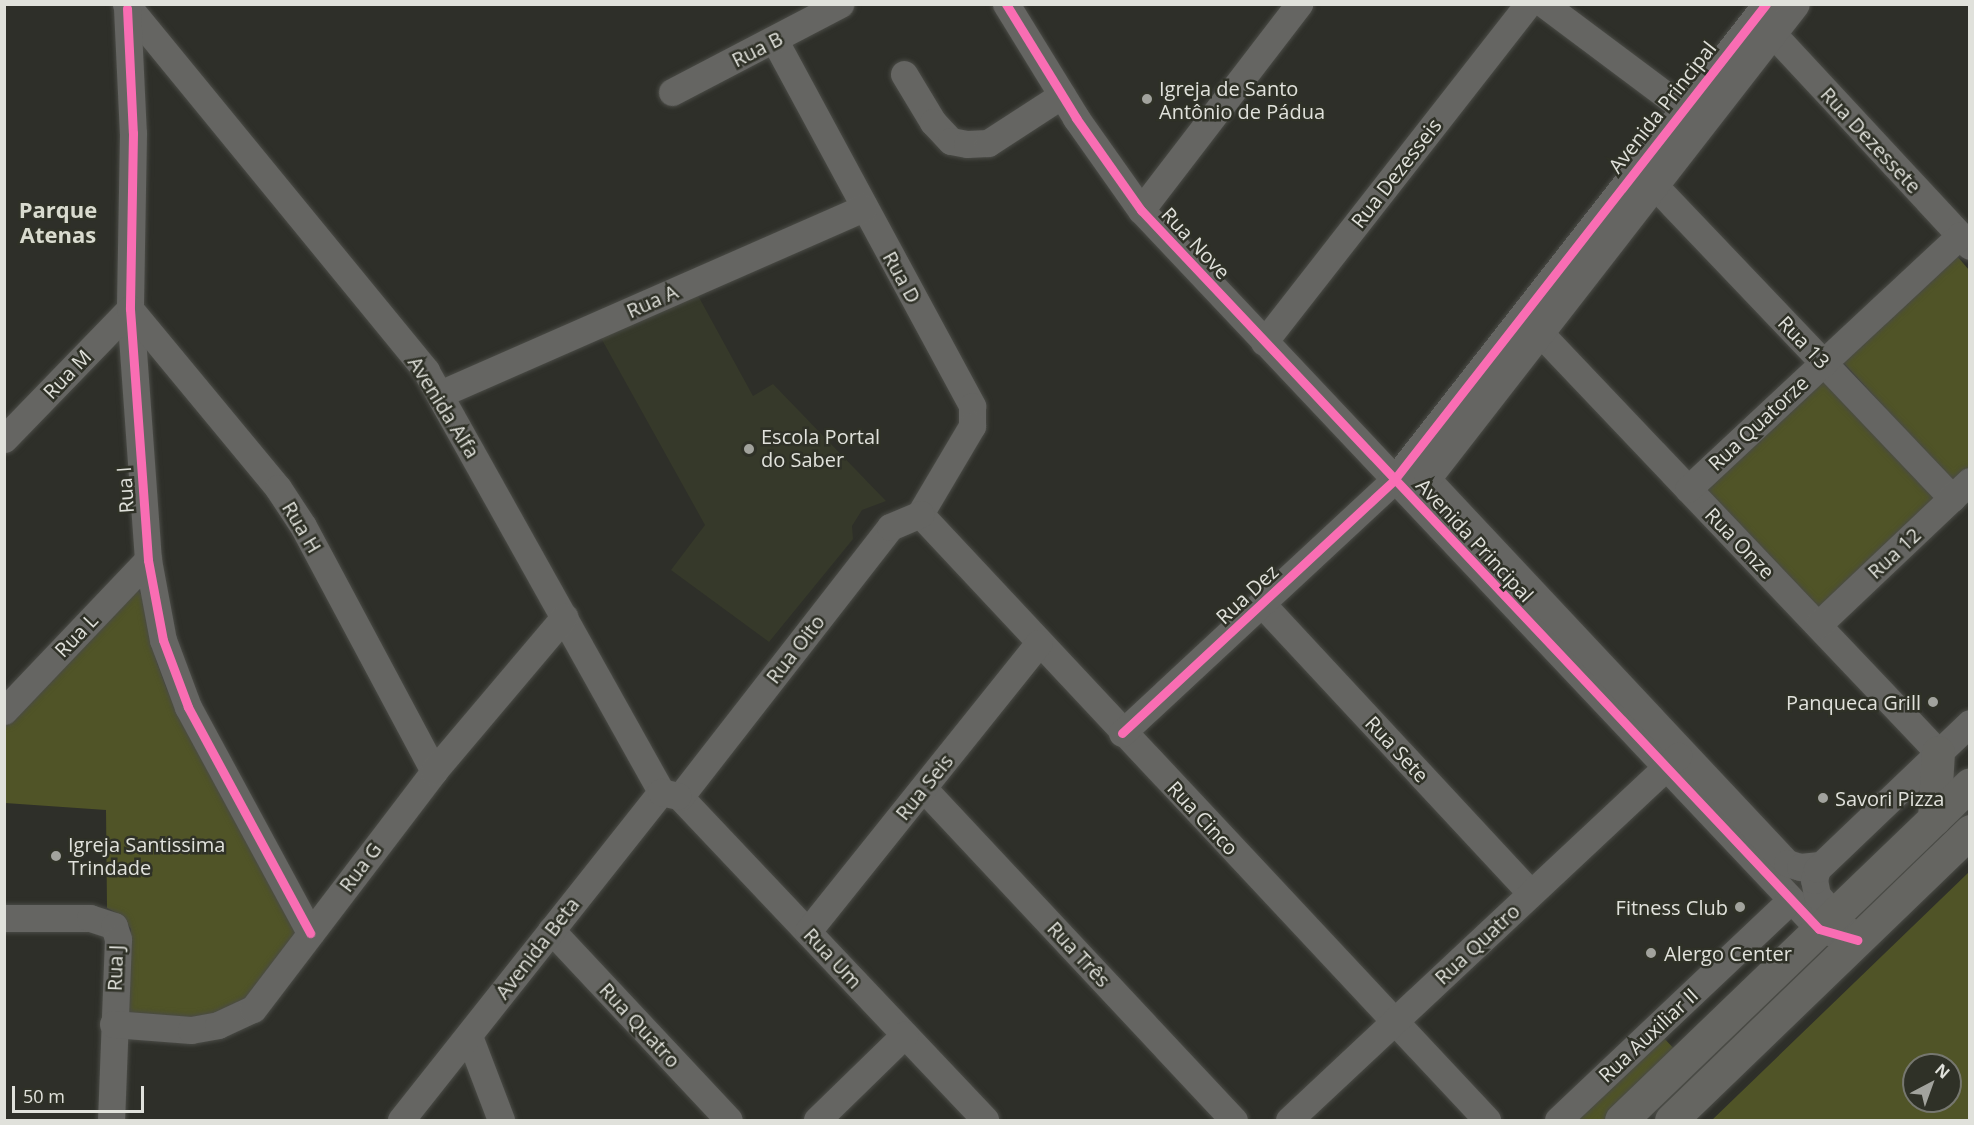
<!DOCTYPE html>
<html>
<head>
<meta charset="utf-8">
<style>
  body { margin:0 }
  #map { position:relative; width:1974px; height:1125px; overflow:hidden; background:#2e2f29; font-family:"Open Sans",sans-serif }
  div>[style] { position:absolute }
  .built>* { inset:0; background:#36392a }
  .green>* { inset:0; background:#505427 }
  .roads { filter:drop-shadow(0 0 2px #4a4b46) drop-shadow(0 0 2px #4a4b46) }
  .minor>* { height:27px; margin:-13.5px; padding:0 13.5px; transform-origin:13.5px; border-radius:13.5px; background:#656562 }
  .major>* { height:33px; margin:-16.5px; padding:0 16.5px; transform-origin:16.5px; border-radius:16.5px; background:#656561 }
  .cycleway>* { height:9px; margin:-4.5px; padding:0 4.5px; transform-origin:4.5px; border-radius:4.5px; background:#f96db3 }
  .dots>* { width:16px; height:16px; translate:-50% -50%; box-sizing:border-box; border:3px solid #2f3127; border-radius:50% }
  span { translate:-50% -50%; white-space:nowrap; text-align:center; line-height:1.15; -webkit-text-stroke:5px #2f3127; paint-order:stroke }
  .street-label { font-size:20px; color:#e0e1db }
  .poi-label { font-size:20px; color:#e0e1db }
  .left { translate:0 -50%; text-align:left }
  .right { translate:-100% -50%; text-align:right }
  .quarter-label { font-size:22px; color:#d9dbcf; font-weight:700 }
  .frame { position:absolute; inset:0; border:6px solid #e0e1db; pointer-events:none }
  .north { position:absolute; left:1902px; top:1053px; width:60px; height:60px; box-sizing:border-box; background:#2f3127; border:2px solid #76776f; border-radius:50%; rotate:41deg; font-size:16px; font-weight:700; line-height:24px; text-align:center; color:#e0e1db }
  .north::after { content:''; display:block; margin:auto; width:21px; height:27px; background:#a2a39d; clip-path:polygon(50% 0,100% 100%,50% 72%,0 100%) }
  .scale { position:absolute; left:12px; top:1086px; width:132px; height:27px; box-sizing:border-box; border:3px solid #e0e1db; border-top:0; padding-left:8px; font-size:18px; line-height:21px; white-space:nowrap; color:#e0e1db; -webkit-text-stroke:4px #2f3127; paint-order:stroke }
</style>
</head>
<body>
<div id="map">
  <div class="built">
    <div style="clip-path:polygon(696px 292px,753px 396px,773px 384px,886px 501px,862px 510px,852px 526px,853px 539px,769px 642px,671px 570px,705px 525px,601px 338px)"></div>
  </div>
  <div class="green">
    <div style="clip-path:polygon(1957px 256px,1969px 270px,1969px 467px,1953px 482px,1842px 361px)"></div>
    <div style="clip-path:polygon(1823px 376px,1938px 497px,1815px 611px,1701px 491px)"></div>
    <div style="clip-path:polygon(136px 589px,143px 596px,156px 660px,167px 690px,296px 934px,245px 999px,222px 1012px,194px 1019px,124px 1015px,131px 929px,121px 915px,107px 908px,106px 810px,5px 803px,4px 720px)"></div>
    <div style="clip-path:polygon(evenodd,1969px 872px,1969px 1120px,1712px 1120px,1969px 872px,1914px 1065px,1950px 1065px,1950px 1101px,1914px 1101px,1914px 1065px)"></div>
    <div style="clip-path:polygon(1661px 1035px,1678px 1053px,1608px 1120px,1570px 1120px)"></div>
  </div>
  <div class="roads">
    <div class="minor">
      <div style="left:126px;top:4px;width:474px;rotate:50.7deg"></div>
      <div style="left:426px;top:371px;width:482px;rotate:60.8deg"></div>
      <div style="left:1006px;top:4px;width:134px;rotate:58.4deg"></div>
      <div style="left:1076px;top:118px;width:113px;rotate:54.8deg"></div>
      <div style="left:1141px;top:210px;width:988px;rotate:46.68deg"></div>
      <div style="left:1819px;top:929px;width:40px;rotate:16deg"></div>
      <div style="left:1544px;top:4px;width:174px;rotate:36.8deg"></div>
      <div style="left:127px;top:8px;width:125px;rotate:87.3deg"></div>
      <div style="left:133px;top:133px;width:176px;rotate:91deg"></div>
      <div style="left:130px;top:309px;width:252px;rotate:85.9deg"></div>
      <div style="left:148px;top:560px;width:81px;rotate:79.4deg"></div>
      <div style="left:163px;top:640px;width:72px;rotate:69.5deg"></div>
      <div style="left:188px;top:707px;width:257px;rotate:61.6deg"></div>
      <div style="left:1773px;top:34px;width:289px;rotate:47.1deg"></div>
      <div style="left:775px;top:41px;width:415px;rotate:61.6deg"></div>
      <div style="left:972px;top:406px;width:20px;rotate:90deg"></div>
      <div style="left:972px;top:426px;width:102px;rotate:120.6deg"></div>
      <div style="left:904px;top:74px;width:56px;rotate:58.9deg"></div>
      <div style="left:933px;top:122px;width:26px;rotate:47deg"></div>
      <div style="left:951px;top:141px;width:16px;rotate:11deg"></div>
      <div style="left:967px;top:144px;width:21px;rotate:-3deg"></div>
      <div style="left:988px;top:143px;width:88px;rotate:-33deg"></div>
      <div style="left:672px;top:92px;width:190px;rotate:-27.6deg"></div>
      <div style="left:1655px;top:186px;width:431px;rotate:46.4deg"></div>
      <div style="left:1141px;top:210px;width:260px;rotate:-52.5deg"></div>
      <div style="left:1541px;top:334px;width:576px;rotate:46.48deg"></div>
      <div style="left:1264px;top:342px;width:429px;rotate:-52deg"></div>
      <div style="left:440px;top:394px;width:463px;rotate:-23.7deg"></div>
      <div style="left:4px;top:439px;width:181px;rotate:-45.9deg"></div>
      <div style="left:130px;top:309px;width:232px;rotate:50.4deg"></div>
      <div style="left:278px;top:488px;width:45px;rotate:56.7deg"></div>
      <div style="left:303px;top:526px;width:278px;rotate:61.9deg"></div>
      <div style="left:1410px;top:479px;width:17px"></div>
      <div style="left:1427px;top:479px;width:526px;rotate:46.85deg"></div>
      <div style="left:1787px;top:863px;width:14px;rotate:17deg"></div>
      <div style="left:1800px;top:867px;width:20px;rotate:-6deg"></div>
      <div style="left:1427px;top:479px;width:601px;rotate:-52.16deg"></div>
      <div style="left:1688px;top:489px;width:372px;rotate:-43deg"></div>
      <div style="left:920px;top:514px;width:830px;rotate:46.9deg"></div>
      <div style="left:1263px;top:605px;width:393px;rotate:47.1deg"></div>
      <div style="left:1818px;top:625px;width:209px;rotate:-43.5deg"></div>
      <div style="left:4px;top:711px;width:209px;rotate:-46.4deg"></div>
      <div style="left:1122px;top:733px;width:371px;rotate:-42.9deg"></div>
      <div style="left:1394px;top:480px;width:604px;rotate:-51.99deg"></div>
      <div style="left:923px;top:788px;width:455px;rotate:46.9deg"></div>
      <div style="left:680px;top:797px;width:444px;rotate:46.6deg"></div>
      <div style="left:680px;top:797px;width:342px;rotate:-52.1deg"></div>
      <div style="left:890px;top:527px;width:33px;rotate:-23deg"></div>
      <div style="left:4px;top:918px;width:86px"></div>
      <div style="left:90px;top:918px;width:25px;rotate:18deg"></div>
      <div style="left:114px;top:926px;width:14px;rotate:73deg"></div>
      <div style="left:118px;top:939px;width:181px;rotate:92.2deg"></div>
      <div style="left:551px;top:930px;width:260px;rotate:46.9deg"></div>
      <div style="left:808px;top:931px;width:369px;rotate:-51.3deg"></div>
      <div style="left:1848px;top:931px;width:48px;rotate:-130.7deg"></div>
      <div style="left:1817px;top:895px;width:15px;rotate:-101deg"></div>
      <div style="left:1814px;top:880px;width:11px;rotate:-75deg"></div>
      <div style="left:1817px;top:869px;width:211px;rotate:-43.7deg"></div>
      <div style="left:113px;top:1024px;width:78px;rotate:4.4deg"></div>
      <div style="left:191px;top:1030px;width:27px;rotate:-10deg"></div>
      <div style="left:218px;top:1025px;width:38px;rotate:-25deg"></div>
      <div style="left:253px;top:1009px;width:299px;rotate:-52.7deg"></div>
      <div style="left:434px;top:771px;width:202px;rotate:-49.8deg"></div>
      <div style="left:469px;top:1036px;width:90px;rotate:69.1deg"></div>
      <div style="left:401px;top:1120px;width:419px;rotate:-51.6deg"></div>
      <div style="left:661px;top:792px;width:17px;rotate:13deg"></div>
      <div style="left:817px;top:1120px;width:122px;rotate:-44.3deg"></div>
      <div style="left:1289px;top:1120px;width:533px;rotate:-43.1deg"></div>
      <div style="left:1558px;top:1120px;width:320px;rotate:-43.4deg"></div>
    </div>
    <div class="major">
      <div style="left:1934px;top:819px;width:67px;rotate:-86.6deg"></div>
      <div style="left:1621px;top:1120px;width:484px;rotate:-43.9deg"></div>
      <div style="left:1671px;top:1120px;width:416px;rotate:-44deg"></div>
    </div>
  </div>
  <div class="cycleway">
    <div style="left:1006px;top:4px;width:134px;rotate:58.4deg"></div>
    <div style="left:1076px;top:118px;width:113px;rotate:54.8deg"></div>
    <div style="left:1141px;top:210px;width:988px;rotate:46.68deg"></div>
    <div style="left:1819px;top:929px;width:40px;rotate:16deg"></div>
    <div style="left:127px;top:8px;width:125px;rotate:87.3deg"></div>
    <div style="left:133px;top:133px;width:176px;rotate:91deg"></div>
    <div style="left:130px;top:309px;width:252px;rotate:85.9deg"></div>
    <div style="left:148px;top:560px;width:81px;rotate:79.4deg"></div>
    <div style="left:163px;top:640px;width:72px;rotate:69.5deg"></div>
    <div style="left:188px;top:707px;width:257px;rotate:61.6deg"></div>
    <div style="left:1122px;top:733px;width:371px;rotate:-42.9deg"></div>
    <div style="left:1394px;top:480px;width:604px;rotate:-51.99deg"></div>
  </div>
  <div class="dots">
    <div style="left:1147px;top:99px;background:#a2a39d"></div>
    <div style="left:749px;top:449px;background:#a2a39d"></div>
    <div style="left:1933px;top:702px;background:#a2a39d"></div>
    <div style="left:1823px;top:798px;background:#a2a39d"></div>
    <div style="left:56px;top:856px;background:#a2a39d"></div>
    <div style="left:1740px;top:907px;background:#a2a39d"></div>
    <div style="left:1651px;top:953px;background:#a2a39d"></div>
  </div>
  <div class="street-label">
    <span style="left:757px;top:49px;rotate:-27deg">Rua B</span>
    <span style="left:1662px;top:107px;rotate:-52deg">Avenida Principal</span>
    <span style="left:1871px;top:140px;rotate:47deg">Rua Dezessete</span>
    <span style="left:1396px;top:173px;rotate:-52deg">Rua Dezesseis</span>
    <span style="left:1196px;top:243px;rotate:47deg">Rua Nove</span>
    <span style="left:902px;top:277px;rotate:61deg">Rua D</span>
    <span style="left:652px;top:301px;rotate:-24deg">Rua A</span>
    <span style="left:1804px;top:342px;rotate:46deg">Rua 13</span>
    <span style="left:67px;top:374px;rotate:-46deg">Rua M</span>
    <span style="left:444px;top:407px;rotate:58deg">Avenida Alfa</span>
    <span style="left:1758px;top:423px;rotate:-43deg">Rua Quatorze</span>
    <span style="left:125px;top:490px;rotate:-94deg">Rua I</span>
    <span style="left:302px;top:527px;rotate:59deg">Rua H</span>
    <span style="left:1475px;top:540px;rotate:47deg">Avenida Principal</span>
    <span style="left:1740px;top:543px;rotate:46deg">Rua Onze</span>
    <span style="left:1894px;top:553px;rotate:-43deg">Rua 12</span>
    <span style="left:1247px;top:594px;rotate:-43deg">Rua Dez</span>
    <span style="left:76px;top:635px;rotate:-46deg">Rua L</span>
    <span style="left:795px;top:649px;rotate:-52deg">Rua Oito</span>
    <span style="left:1397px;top:749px;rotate:47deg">Rua Sete</span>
    <span style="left:924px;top:787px;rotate:-51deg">Rua Seis</span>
    <span style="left:1203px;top:818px;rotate:47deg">Rua Cinco</span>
    <span style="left:360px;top:867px;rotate:-53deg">Rua G</span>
    <span style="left:1477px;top:944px;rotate:-43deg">Rua Quatro</span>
    <span style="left:537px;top:948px;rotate:-52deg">Avenida Beta</span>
    <span style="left:1079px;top:954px;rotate:47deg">Rua Três</span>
    <span style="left:833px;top:958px;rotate:47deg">Rua Um</span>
    <span style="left:115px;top:968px;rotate:-88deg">Rua J</span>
    <span style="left:640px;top:1025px;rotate:47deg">Rua Quatro</span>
    <span style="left:1648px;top:1035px;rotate:-43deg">Rua Auxiliar II</span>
  </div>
  <div class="poi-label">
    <span class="left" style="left:1159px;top:100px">Igreja de Santo<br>Antônio de Pádua</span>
    <span class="left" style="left:761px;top:448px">Escola Portal<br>do Saber</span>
    <span class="right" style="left:1921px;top:702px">Panqueca Grill</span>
    <span class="left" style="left:1835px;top:798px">Savori Pizza</span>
    <span class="left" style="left:68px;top:856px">Igreja Santissima<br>Trindade</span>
    <span class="right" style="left:1728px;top:907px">Fitness Club</span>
    <span class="left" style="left:1664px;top:953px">Alergo Center</span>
  </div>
  <div class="quarter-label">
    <span style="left:58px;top:222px">Parque<br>Atenas</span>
  </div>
  <div class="frame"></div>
  <div class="north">N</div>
  <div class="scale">50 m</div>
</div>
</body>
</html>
